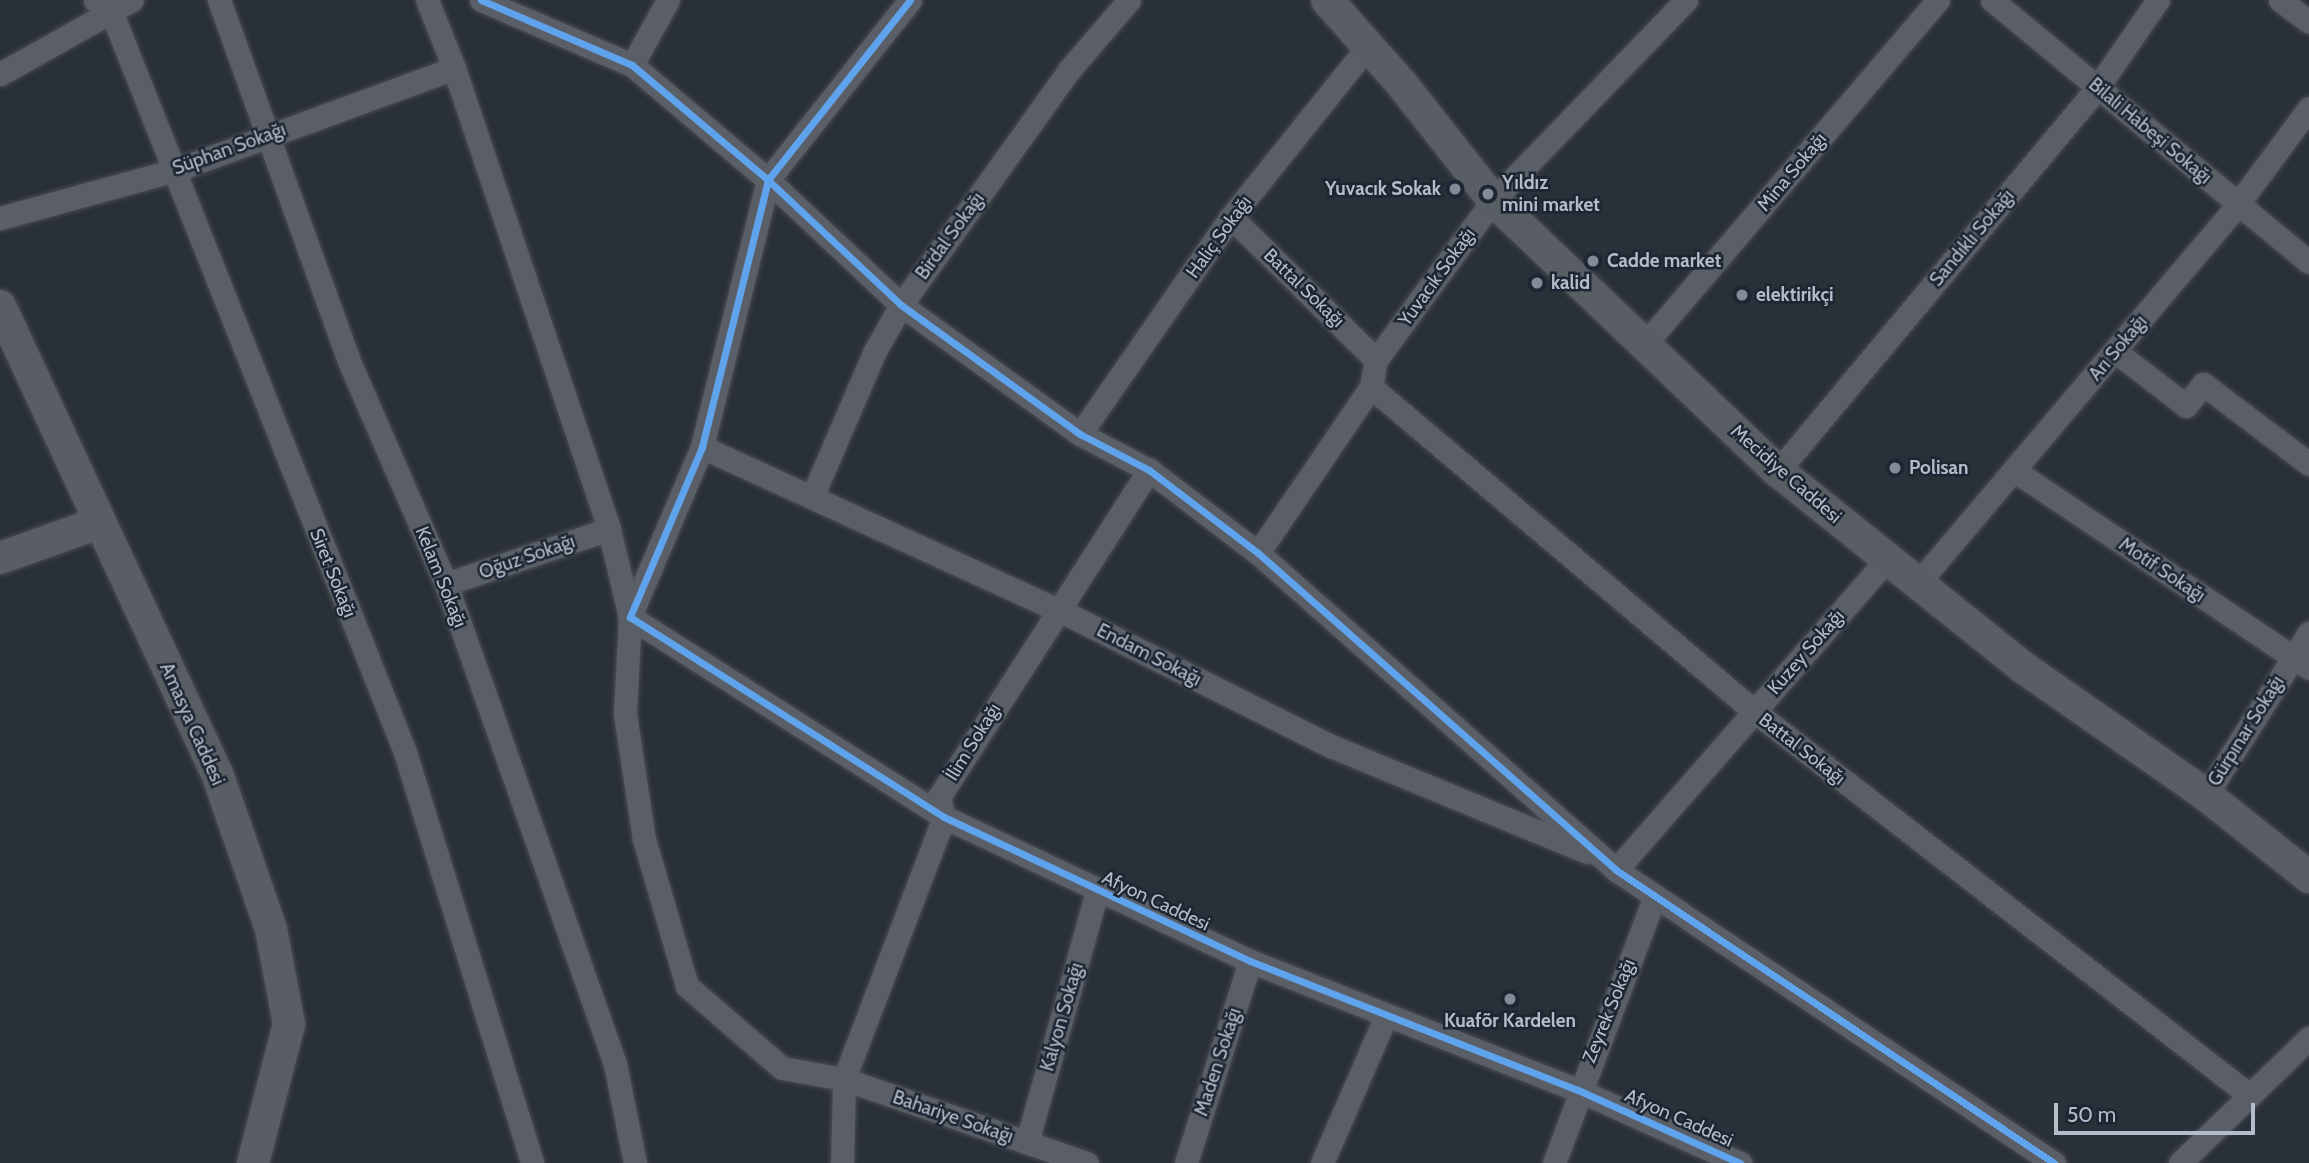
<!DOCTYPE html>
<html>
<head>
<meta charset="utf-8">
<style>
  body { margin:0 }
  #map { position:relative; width:2309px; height:1163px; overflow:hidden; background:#2a3038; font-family:Cabin,sans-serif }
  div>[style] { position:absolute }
  .roads { filter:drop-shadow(0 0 2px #484c53) drop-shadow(0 0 2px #484c53) }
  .street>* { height:23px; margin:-11.5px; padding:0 11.5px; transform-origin:11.5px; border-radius:11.5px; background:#5a5e66 }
  .secondary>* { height:32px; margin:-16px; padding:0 16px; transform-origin:16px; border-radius:16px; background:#595d64 }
  .cycleway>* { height:7px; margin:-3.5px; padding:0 3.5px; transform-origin:3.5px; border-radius:3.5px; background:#60a3ed }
  .dots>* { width:19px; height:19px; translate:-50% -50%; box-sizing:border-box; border:4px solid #1d2633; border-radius:50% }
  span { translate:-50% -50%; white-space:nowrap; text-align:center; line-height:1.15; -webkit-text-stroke:5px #1d2633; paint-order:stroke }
  .street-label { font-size:19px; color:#b4bcc9 }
  .poi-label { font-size:19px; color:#b4bcc9; font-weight:700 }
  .left { translate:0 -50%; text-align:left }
  .right { translate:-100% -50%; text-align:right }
  .scale { position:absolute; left:2054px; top:1103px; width:201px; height:32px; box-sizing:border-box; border:4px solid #b4bcc9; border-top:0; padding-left:9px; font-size:21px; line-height:24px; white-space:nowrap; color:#b4bcc9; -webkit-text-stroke:5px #1d2633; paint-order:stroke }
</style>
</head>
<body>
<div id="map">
  <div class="roads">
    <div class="street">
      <div style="left:95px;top:0;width:19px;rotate:35deg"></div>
      <div style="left:111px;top:11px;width:797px;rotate:68.36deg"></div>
      <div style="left:405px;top:752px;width:430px;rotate:72.8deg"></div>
      <div style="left:219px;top:0;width:381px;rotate:70.2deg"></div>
      <div style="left:348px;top:359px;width:245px;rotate:66.5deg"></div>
      <div style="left:446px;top:584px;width:509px;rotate:70.6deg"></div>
      <div style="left:615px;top:1064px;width:101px;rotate:78.6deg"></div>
      <div style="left:427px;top:0;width:73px;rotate:68.3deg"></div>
      <div style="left:454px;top:68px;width:486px;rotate:71.4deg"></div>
      <div style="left:609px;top:529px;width:90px;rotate:76.6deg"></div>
      <div style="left:630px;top:617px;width:97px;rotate:93deg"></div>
      <div style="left:625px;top:714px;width:126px;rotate:81.4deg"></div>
      <div style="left:644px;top:839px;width:153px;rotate:73.7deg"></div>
      <div style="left:687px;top:986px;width:125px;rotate:40.8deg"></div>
      <div style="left:782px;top:1068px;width:63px;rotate:10.1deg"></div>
      <div style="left:844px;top:1079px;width:257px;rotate:19.1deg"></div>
      <div style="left:481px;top:0;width:164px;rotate:23.3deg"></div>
      <div style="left:632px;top:65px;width:178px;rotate:40.2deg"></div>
      <div style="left:768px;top:180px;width:183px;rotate:43.2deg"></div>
      <div style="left:901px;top:305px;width:221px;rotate:35.8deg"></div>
      <div style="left:1080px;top:434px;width:78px;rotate:27.6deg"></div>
      <div style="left:1149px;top:470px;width:137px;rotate:37.3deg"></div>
      <div style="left:1258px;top:553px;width:478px;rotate:41.5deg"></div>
      <div style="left:1616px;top:870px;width:527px;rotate:33.78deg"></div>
      <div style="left:910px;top:0;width:229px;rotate:128.3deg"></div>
      <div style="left:768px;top:180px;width:275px;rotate:103.9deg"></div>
      <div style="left:702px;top:447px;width:185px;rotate:113deg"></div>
      <div style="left:630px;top:617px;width:372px;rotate:32.5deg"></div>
      <div style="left:944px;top:817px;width:338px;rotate:25.2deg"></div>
      <div style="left:1250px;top:961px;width:352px;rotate:21.5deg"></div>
      <div style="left:1578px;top:1090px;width:178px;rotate:24.3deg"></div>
      <div style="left:1992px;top:0;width:411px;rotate:39.6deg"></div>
      <div style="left:2280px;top:0;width:36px;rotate:37deg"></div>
      <div style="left:632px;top:65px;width:74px;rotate:-61deg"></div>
      <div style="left:0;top:74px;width:151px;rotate:-29.3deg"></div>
      <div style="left:1231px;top:217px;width:204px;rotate:44.6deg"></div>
      <div style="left:0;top:218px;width:182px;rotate:-15.3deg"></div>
      <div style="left:176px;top:170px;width:296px;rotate:-20.1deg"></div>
      <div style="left:1645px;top:344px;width:452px;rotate:-49.6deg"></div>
      <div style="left:2116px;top:352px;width:88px;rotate:37.6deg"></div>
      <div style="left:2186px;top:406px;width:28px;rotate:-52deg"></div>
      <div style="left:2203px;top:384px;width:133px;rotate:37deg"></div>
      <div style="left:1371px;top:387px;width:502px;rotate:40.23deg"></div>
      <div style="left:1754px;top:711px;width:625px;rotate:37.79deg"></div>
      <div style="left:1080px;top:434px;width:264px;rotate:-55.2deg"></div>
      <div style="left:1231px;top:217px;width:219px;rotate:-51.3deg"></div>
      <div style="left:702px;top:447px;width:395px;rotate:24.6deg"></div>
      <div style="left:1061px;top:611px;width:302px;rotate:26.6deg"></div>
      <div style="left:1331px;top:746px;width:277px;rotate:22.5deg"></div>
      <div style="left:1778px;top:471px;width:498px;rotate:-50.2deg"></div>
      <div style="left:2097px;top:88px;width:107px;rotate:-55.3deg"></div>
      <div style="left:2015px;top:471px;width:354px;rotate:33.8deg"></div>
      <div style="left:812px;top:497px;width:159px;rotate:-66.7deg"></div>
      <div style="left:875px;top:351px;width:53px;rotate:-60.5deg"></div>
      <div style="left:901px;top:305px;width:289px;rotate:-54.4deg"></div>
      <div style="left:1069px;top:70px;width:92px;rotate:-49.4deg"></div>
      <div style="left:1258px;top:553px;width:201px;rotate:-55.8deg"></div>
      <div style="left:1371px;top:387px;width:27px;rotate:-80deg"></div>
      <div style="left:1376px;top:360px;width:198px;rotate:-53.8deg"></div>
      <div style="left:1493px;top:200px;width:278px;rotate:-46deg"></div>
      <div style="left:1919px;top:582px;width:495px;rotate:-49.8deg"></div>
      <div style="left:2238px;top:204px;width:119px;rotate:-53.5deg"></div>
      <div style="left:446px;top:584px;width:172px;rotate:-18.6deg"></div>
      <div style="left:2206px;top:795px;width:192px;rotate:-57.6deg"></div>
      <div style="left:1616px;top:870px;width:411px;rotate:-48.9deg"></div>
      <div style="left:1027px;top:1142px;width:260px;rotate:-74.4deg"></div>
      <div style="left:842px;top:1163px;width:84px;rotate:-88.6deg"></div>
      <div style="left:844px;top:1079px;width:280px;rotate:-69.1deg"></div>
      <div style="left:944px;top:817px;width:21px;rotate:-104deg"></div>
      <div style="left:939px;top:797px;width:389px;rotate:-57.3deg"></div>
      <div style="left:1186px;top:1163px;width:212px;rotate:-72.4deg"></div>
      <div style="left:1322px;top:1163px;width:158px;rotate:-66.5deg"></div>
      <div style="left:1554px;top:1163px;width:282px;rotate:-69.3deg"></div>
      <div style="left:2180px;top:1163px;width:180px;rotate:-44.1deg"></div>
    </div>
    <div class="secondary">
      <div style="left:1327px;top:0;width:111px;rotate:48.3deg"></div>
      <div style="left:1401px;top:83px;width:149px;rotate:51.8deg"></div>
      <div style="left:1493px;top:200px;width:393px;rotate:43.6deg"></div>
      <div style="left:1778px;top:471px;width:315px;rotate:38.7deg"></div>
      <div style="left:2024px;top:668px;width:222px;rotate:34.9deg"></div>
      <div style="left:2206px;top:795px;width:132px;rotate:38.5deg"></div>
      <div style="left:0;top:306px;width:518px;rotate:65.12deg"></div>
      <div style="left:218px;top:776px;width:162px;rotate:70.9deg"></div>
      <div style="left:271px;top:929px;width:97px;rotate:79.3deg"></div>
      <div style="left:289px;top:1024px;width:144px;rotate:104.5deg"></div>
      <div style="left:0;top:558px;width:105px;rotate:-19.5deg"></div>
    </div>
  </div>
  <div class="cycleway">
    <div style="left:481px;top:0;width:164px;rotate:23.3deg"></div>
    <div style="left:632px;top:65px;width:178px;rotate:40.2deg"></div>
    <div style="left:768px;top:180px;width:183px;rotate:43.2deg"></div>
    <div style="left:901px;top:305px;width:221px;rotate:35.8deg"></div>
    <div style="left:1080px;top:434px;width:78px;rotate:27.6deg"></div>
    <div style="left:1149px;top:470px;width:137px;rotate:37.3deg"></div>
    <div style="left:1258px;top:553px;width:478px;rotate:41.5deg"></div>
    <div style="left:1616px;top:870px;width:527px;rotate:33.78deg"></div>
    <div style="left:910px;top:0;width:229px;rotate:128.3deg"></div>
    <div style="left:768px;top:180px;width:275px;rotate:103.9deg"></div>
    <div style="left:702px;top:447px;width:185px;rotate:113deg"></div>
    <div style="left:630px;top:617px;width:372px;rotate:32.5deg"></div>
    <div style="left:944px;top:817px;width:338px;rotate:25.2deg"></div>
    <div style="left:1250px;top:961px;width:352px;rotate:21.5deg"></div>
    <div style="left:1578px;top:1090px;width:178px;rotate:24.3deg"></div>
  </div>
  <div class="dots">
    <div style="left:1455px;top:189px;background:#848b96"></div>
    <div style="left:1488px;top:194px;background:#848b96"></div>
    <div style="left:1593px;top:261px;background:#848b96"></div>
    <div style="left:1537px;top:283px;background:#848b96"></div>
    <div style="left:1742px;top:295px;background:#848b96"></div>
    <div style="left:1895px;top:468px;background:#848b96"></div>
    <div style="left:1510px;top:999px;background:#848b96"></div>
  </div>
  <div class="street-label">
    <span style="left:2150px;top:131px;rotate:40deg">Bilali Habeşi Sokağı</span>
    <span style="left:229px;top:149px;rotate:-20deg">Süphan Sokağı</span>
    <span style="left:1792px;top:172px;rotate:-50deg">Mina Sokağı</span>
    <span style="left:950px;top:236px;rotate:-54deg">Birdal Sokağı</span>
    <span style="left:1219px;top:237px;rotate:-54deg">Haliç Sokağı</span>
    <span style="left:1972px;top:238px;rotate:-50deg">Sandıklı Sokağı</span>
    <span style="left:1437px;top:277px;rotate:-54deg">Yuvacık Sokağı</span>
    <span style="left:1304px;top:288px;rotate:44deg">Battal Sokağı</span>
    <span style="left:2118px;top:348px;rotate:-50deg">Arı Sokağı</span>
    <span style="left:1786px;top:474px;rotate:41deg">Mecidiye Caddesi</span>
    <span style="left:527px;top:557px;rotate:-19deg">Oğuz Sokağı</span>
    <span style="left:2162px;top:570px;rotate:34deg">Motif Sokağı</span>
    <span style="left:333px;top:573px;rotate:68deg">Siret Sokağı</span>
    <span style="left:441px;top:577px;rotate:68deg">Kelam Sokağı</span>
    <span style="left:1806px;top:652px;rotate:-49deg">Kuzey Sokağı</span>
    <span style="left:1149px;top:655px;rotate:27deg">Endam Sokağı</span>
    <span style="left:192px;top:724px;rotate:66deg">Amasya Caddesi</span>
    <span style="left:2246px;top:731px;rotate:-58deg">Gürpınar Sokağı</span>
    <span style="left:973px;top:742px;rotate:-58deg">İlim Sokağı</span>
    <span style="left:1802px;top:749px;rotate:38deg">Battal Sokağı</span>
    <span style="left:1156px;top:901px;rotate:25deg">Afyon Caddesi</span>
    <span style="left:1609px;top:1011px;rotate:-68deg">Zeyrek Sokağı</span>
    <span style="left:1062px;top:1017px;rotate:-74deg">Kalyon Sokağı</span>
    <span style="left:1218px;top:1062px;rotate:-72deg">Maden Sokağı</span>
    <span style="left:953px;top:1117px;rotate:19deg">Bahariye Sokağı</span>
    <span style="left:1679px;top:1118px;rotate:24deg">Afyon Caddesi</span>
  </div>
  <div class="poi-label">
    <span class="left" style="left:1502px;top:194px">Yıldız<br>mini market</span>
    <span class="right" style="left:1441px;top:189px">Yuvacık Sokak</span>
    <span class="left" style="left:1607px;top:261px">Cadde market</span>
    <span class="left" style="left:1551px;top:283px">kalid</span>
    <span class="left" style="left:1756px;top:295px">elektirikçi</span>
    <span class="left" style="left:1909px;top:468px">Polisan</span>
    <span style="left:1510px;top:1021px">Kuafõr Kardelen</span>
  </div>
  <div class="scale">50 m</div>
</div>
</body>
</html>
